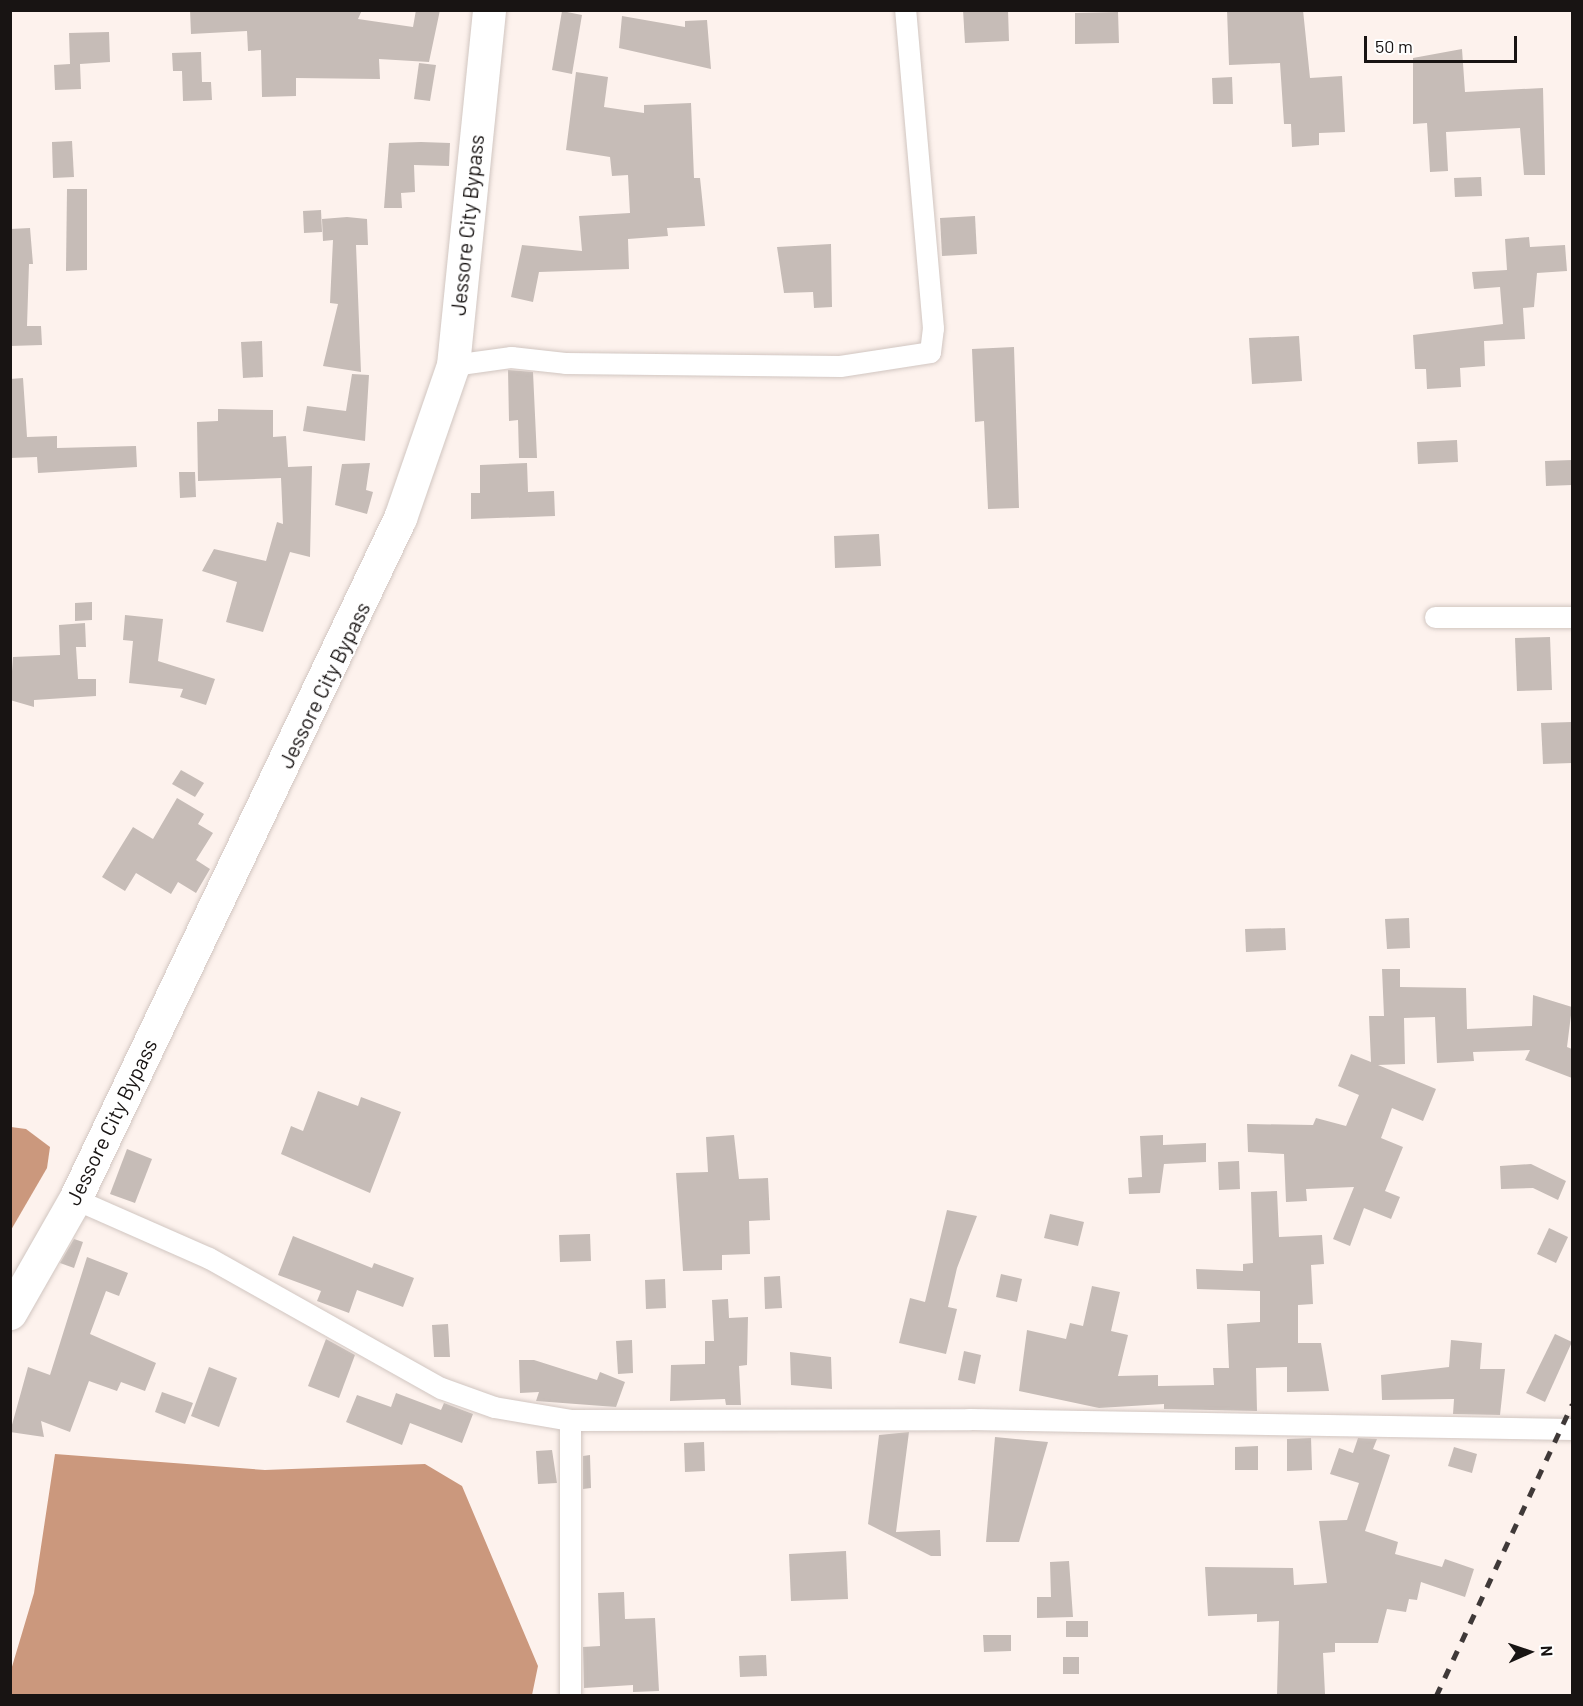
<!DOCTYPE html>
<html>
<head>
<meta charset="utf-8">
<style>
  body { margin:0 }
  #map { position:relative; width:1583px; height:1706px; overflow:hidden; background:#fdf2ed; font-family:Barlow,sans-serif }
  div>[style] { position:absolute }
  .water>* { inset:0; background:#cb987d }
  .building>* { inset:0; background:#c6bcb7 }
  .roads { filter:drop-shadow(0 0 2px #d1c6c1) drop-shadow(0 0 2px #d1c6c1) }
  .minor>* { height:21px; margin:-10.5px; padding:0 10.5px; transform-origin:10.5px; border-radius:10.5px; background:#fff }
  .trunk>* { height:33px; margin:-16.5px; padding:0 16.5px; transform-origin:16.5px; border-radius:16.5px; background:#fff }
  .rail>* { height:4.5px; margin-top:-2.25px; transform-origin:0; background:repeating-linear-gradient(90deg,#3f3938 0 10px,transparent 0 20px) }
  span { translate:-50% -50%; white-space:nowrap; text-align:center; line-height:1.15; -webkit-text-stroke:4.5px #fff; paint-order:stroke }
  .street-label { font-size:21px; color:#181413 }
  .frame { position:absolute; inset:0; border:12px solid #181413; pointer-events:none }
  .north { position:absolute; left:1499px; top:1622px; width:60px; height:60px; -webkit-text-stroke:4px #fff; paint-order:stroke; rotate:87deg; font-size:16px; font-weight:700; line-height:24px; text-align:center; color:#181413 }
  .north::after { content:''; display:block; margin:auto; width:21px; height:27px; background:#181413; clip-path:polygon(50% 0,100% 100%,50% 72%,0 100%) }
  .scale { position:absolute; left:1364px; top:36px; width:153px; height:27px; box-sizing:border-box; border:3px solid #181413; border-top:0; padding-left:8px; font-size:18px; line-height:21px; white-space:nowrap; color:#181413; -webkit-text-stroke:4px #fff; paint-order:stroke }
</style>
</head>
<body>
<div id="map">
  <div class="water">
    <div style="clip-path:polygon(11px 1127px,26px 1129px,50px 1147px,47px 1168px,11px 1230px)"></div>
    <div style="clip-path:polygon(55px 1454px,265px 1470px,425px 1464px,462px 1486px,538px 1666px,532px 1695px,11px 1695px,11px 1670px,34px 1593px)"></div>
  </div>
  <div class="building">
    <div style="clip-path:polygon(190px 10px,362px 10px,358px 19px,413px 27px,416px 10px,440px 10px,429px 62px,379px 59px,380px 79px,296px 78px,296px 96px,262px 97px,261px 50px,248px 51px,247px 31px,191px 34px)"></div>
    <div style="clip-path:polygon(963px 10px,1008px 10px,1009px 41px,965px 43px)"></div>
    <div style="clip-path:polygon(1227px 10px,1303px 10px,1310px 78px,1342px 76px,1345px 132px,1319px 133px,1319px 145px,1292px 147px,1291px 124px,1284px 124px,1280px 63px,1229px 65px)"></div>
    <div style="clip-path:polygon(562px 11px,582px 15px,572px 74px,552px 70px)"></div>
    <div style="clip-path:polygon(1118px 12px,1119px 43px,1075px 44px,1075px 13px)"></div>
    <div style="clip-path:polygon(622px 16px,685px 27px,685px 21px,707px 20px,711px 69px,619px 48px)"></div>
    <div style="clip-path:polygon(109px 32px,110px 62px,80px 64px,81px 89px,55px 90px,54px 65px,70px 64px,69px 33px)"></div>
    <div style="clip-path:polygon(1462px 49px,1465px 92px,1543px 88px,1545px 175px,1524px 175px,1520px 128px,1446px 132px,1448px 171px,1430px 172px,1427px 123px,1413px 124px,1413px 58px)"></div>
    <div style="clip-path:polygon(201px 52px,202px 82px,211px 82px,212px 100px,183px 101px,182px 71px,173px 71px,172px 53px)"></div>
    <div style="clip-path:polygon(419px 63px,436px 65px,430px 101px,414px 99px)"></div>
    <div style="clip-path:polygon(576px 72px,608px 77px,604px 107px,644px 113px,644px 105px,691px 103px,694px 178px,700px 178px,705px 226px,667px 228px,668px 236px,628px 239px,629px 269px,539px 272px,533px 302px,511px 297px,522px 245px,582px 251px,579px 216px,630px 213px,628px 175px,612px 176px,610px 157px,566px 150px)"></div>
    <div style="clip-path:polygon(1232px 77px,1233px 104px,1213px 104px,1212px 78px)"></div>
    <div style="clip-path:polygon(72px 141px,74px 177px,53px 178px,52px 142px)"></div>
    <div style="clip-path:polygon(421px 142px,450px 143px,449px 166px,414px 165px,415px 192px,401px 193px,402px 208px,384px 208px,389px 143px)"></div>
    <div style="clip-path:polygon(1481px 177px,1482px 196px,1455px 197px,1454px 178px)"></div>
    <div style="clip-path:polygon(67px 189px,87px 189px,87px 270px,66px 271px)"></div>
    <div style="clip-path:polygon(321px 210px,322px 232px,304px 233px,303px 211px)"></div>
    <div style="clip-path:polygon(975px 216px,977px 254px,942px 256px,940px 218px)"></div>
    <div style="clip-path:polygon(347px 217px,367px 219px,368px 245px,356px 245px,361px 372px,323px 366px,338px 304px,330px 303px,333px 240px,323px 241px,322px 219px)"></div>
    <div style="clip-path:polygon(30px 228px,33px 264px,29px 264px,27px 326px,41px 326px,42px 345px,10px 346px,10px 229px)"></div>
    <div style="clip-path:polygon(1529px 237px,1530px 247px,1565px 245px,1567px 271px,1537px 273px,1534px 307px,1523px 308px,1525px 339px,1484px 341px,1485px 366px,1460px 368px,1461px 387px,1427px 389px,1426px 369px,1415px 369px,1413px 335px,1503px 324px,1500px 287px,1474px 289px,1472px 272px,1507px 270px,1505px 239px)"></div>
    <div style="clip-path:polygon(831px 244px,832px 307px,814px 308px,813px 292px,784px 293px,777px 247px)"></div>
    <div style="clip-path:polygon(1299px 336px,1302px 381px,1252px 384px,1249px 338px)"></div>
    <div style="clip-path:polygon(262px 341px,263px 377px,243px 378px,241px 342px)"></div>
    <div style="clip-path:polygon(1014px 347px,1019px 508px,988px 509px,984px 421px,975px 422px,972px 349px)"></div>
    <div style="clip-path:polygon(508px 370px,533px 372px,537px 458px,519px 458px,518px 420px,509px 421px)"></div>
    <div style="clip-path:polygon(352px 374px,369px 375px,365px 441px,303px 431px,307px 406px,346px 411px)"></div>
    <div style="clip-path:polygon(23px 378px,27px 437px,57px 436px,57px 448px,136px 446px,137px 467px,38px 473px,37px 457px,10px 458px,10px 379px)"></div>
    <div style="clip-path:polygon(218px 409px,273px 410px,273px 437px,286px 436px,288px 467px,312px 466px,310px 557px,290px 552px,263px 632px,226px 622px,237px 582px,202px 571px,214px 549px,266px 561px,277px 522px,283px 524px,281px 478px,198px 481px,197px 422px,218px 421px)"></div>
    <div style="clip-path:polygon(1457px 440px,1458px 462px,1418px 464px,1417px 442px)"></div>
    <div style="clip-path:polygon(1572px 460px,1572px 485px,1546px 486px,1545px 461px)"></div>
    <div style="clip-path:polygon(370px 463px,366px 490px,373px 492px,367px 514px,335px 505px,342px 464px)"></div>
    <div style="clip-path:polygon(527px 463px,528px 492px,554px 491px,555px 516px,471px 519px,471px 493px,480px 493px,480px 465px)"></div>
    <div style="clip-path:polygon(179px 472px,195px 472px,196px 497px,180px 498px)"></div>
    <div style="clip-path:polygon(879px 534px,881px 566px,835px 568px,834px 536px)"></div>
    <div style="clip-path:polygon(92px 602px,92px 620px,75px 621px,75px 603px)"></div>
    <div style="clip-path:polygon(125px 615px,163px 619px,158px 661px,215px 679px,206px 705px,180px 697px,183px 689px,129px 683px,133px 641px,123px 640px)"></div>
    <div style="clip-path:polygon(85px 623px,86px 647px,76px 647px,78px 679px,96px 679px,96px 696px,34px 700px,34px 707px,10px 700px,13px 657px,60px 655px,59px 625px)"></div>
    <div style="clip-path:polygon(1550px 637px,1552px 690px,1517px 691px,1515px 638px)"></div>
    <div style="clip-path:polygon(1572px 722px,1572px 763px,1543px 764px,1541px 723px)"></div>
    <div style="clip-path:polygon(181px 770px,204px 783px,195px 797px,172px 784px)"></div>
    <div style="clip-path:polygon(177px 798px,204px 814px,198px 824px,213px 833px,196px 860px,210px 869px,196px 893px,178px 882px,171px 894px,136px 873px,125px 891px,102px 877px,133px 827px,153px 839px)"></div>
    <div style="clip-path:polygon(1409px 918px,1410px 948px,1387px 949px,1385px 919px)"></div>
    <div style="clip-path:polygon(1285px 928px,1286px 950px,1246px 952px,1245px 929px)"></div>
    <div style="clip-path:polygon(1382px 969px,1400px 969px,1400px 987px,1466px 988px,1467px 1029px,1532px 1026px,1533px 995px,1572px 1007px,1567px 1047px,1572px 1049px,1572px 1078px,1525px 1060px,1530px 1050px,1473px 1052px,1474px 1061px,1437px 1063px,1435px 1017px,1404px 1018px,1405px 1064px,1378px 1065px,1436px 1089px,1423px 1121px,1392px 1108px,1381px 1138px,1403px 1147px,1385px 1191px,1400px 1197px,1391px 1219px,1364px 1208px,1350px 1246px,1333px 1239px,1354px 1187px,1306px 1189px,1307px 1201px,1286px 1202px,1284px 1154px,1248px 1152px,1247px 1124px,1313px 1125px,1316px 1118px,1346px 1126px,1359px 1095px,1338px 1086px,1351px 1054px,1371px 1062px,1369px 1016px,1384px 1016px)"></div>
    <div style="clip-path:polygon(318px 1091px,358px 1106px,361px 1097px,401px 1112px,370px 1193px,281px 1154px,291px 1126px,303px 1131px)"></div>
    <div style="clip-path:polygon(734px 1135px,739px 1179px,768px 1178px,770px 1220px,749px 1221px,750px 1254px,722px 1255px,722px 1270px,683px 1271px,676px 1173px,708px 1172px,706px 1137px)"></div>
    <div style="clip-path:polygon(1163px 1135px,1163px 1145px,1206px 1143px,1206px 1162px,1164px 1164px,1160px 1193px,1129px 1194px,1128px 1178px,1142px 1177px,1140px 1136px)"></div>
    <div style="clip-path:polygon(127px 1149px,152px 1159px,135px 1203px,110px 1194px)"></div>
    <div style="clip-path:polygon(1239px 1161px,1240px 1189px,1219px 1190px,1218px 1162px)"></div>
    <div style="clip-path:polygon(1531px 1164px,1566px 1181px,1558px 1200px,1533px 1188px,1501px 1189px,1500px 1166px)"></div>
    <div style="clip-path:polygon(1277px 1191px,1279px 1237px,1322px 1235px,1324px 1264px,1311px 1265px,1313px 1304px,1298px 1305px,1298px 1343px,1321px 1343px,1329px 1391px,1287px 1392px,1287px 1367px,1256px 1368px,1257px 1411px,1164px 1409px,1164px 1404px,1099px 1408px,1019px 1391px,1027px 1330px,1066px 1339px,1070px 1323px,1083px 1326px,1092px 1286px,1120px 1292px,1111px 1331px,1128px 1335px,1118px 1376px,1158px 1375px,1158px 1386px,1214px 1385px,1213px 1368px,1229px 1368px,1227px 1324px,1260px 1322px,1260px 1291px,1197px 1289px,1196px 1269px,1243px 1271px,1243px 1264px,1253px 1263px,1251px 1192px)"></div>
    <div style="clip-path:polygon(947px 1210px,977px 1216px,957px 1268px,948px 1307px,957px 1309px,946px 1354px,899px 1343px,910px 1298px,925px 1302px)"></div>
    <div style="clip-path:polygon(1050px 1214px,1084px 1222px,1078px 1246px,1044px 1238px)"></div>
    <div style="clip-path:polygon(1549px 1228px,1568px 1237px,1556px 1263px,1537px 1254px)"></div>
    <div style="clip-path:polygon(590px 1234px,591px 1261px,560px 1262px,559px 1235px)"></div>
    <div style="clip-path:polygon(293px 1236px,372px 1268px,374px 1263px,414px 1278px,403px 1307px,357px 1290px,349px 1313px,317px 1301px,321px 1291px,278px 1275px)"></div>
    <div style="clip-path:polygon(74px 1239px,83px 1242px,74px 1268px,60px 1263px)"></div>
    <div style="clip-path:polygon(87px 1257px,128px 1273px,119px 1296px,106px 1291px,90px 1334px,156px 1363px,145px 1391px,121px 1382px,117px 1391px,89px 1381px,70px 1432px,41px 1421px,44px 1437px,10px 1432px,28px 1367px,50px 1375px)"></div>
    <div style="clip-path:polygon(1001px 1274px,1022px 1279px,1017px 1302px,996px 1297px)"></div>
    <div style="clip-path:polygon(780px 1276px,782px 1308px,765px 1309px,764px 1277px)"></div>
    <div style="clip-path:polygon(665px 1279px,666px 1308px,646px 1309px,645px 1280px)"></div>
    <div style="clip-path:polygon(728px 1299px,729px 1318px,748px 1317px,747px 1365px,739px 1366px,741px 1405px,726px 1405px,725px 1399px,670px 1401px,671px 1365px,705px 1364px,705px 1341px,714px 1341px,712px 1300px)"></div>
    <div style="clip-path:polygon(448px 1324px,450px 1357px,434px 1357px,432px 1325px)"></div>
    <div style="clip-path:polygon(1555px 1334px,1572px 1342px,1545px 1402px,1526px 1393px)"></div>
    <div style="clip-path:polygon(326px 1339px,355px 1355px,339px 1398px,308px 1386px)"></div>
    <div style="clip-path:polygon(632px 1340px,633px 1373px,618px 1374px,616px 1341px)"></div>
    <div style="clip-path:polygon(1451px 1340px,1482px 1343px,1480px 1369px,1505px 1369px,1500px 1415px,1453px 1414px,1454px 1399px,1382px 1400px,1381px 1375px,1449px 1367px)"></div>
    <div style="clip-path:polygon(964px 1351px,981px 1355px,975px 1384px,958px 1380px)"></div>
    <div style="clip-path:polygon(790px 1352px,831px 1357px,832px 1389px,791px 1385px)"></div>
    <div style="clip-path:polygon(519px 1360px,534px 1360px,597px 1380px,600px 1372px,625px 1382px,616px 1407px,536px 1401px,539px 1392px,520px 1393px)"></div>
    <div style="clip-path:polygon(209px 1367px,237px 1378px,219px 1427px,191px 1416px)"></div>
    <div style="clip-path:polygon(162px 1392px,193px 1403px,185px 1424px,155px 1412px)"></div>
    <div style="clip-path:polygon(396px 1393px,441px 1410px,444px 1403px,473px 1414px,462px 1443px,410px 1423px,402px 1445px,346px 1422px,357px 1395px,391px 1407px)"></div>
    <div style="clip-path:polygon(909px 1432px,896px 1532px,940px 1530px,941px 1556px,931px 1556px,868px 1524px,879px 1435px)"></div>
    <div style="clip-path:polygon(995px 1437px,1048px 1442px,1019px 1542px,986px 1542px)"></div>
    <div style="clip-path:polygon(1311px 1438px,1312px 1470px,1287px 1471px,1287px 1439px)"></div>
    <div style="clip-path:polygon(1358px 1438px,1377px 1439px,1373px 1449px,1390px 1455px,1365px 1531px,1398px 1542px,1395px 1554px,1442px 1567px,1445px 1559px,1474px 1569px,1465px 1597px,1421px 1582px,1417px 1600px,1409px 1599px,1406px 1612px,1387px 1609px,1378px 1643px,1335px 1643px,1335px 1652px,1323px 1653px,1325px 1694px,1277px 1695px,1279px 1621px,1257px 1622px,1257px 1614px,1208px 1616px,1205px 1567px,1293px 1568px,1294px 1585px,1327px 1583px,1319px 1521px,1347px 1520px,1359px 1483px,1330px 1474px,1339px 1448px,1353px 1453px)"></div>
    <div style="clip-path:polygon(704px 1442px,705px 1471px,685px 1472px,684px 1443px)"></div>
    <div style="clip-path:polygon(1258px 1446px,1258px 1470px,1235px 1470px,1235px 1447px)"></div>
    <div style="clip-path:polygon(1454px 1447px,1477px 1454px,1472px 1473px,1448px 1466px)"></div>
    <div style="clip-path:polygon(552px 1450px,557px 1483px,538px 1484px,536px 1451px)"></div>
    <div style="clip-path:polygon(590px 1455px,591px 1488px,583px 1489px,583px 1456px)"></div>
    <div style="clip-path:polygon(846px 1551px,848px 1599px,791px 1601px,789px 1554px)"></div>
    <div style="clip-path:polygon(1069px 1561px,1073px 1617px,1037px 1618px,1037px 1597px,1051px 1597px,1050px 1562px)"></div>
    <div style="clip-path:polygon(624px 1592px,625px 1619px,655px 1618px,659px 1691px,633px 1692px,633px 1685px,584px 1688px,583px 1647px,600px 1646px,598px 1593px)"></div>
    <div style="clip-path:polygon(1066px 1621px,1088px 1621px,1088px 1637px,1066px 1637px)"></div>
    <div style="clip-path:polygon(983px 1635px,1011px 1635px,1011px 1651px,984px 1652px)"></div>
    <div style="clip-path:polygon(766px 1655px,767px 1676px,740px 1677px,739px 1656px)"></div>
    <div style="clip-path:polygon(1063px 1657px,1079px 1657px,1079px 1674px,1063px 1674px)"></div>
  </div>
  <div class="roads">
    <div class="minor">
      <div style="left:453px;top:365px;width:59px;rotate:-7.9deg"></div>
      <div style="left:511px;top:357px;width:54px;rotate:6.3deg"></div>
      <div style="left:565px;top:363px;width:275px;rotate:0.6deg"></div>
      <div style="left:840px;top:366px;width:91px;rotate:-8.8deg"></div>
      <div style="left:930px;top:352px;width:24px;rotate:-83deg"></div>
      <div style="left:933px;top:328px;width:319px;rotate:-95deg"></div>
      <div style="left:1435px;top:617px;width:137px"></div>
      <div style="left:75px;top:1199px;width:146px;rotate:23.8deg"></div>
      <div style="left:209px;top:1258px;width:266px;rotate:29.3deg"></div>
      <div style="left:441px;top:1388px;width:56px;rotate:19.7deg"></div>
      <div style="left:494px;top:1407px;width:77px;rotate:9.7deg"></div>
      <div style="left:570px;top:1696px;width:276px;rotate:-90deg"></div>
      <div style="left:570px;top:1420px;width:399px;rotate:-0.1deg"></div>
      <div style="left:969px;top:1419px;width:603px;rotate:0.95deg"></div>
    </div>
    <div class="trunk">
      <div style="left:10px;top:1313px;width:131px;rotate:-60.3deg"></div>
      <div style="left:75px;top:1199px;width:755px;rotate:-64.49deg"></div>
      <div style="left:400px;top:518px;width:162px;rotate:-70.9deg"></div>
      <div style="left:453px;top:365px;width:357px;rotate:-84.2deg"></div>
    </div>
  </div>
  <div class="rail">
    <div style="left:1436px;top:1696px;width:322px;rotate:-65deg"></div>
  </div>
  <div class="street-label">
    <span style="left:467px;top:225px;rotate:-84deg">Jessore City Bypass</span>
    <span style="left:324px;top:685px;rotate:-64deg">Jessore City Bypass</span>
    <span style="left:111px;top:1122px;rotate:-64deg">Jessore City Bypass</span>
  </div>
  <div class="frame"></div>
  <div class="north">N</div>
  <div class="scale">50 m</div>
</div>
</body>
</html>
